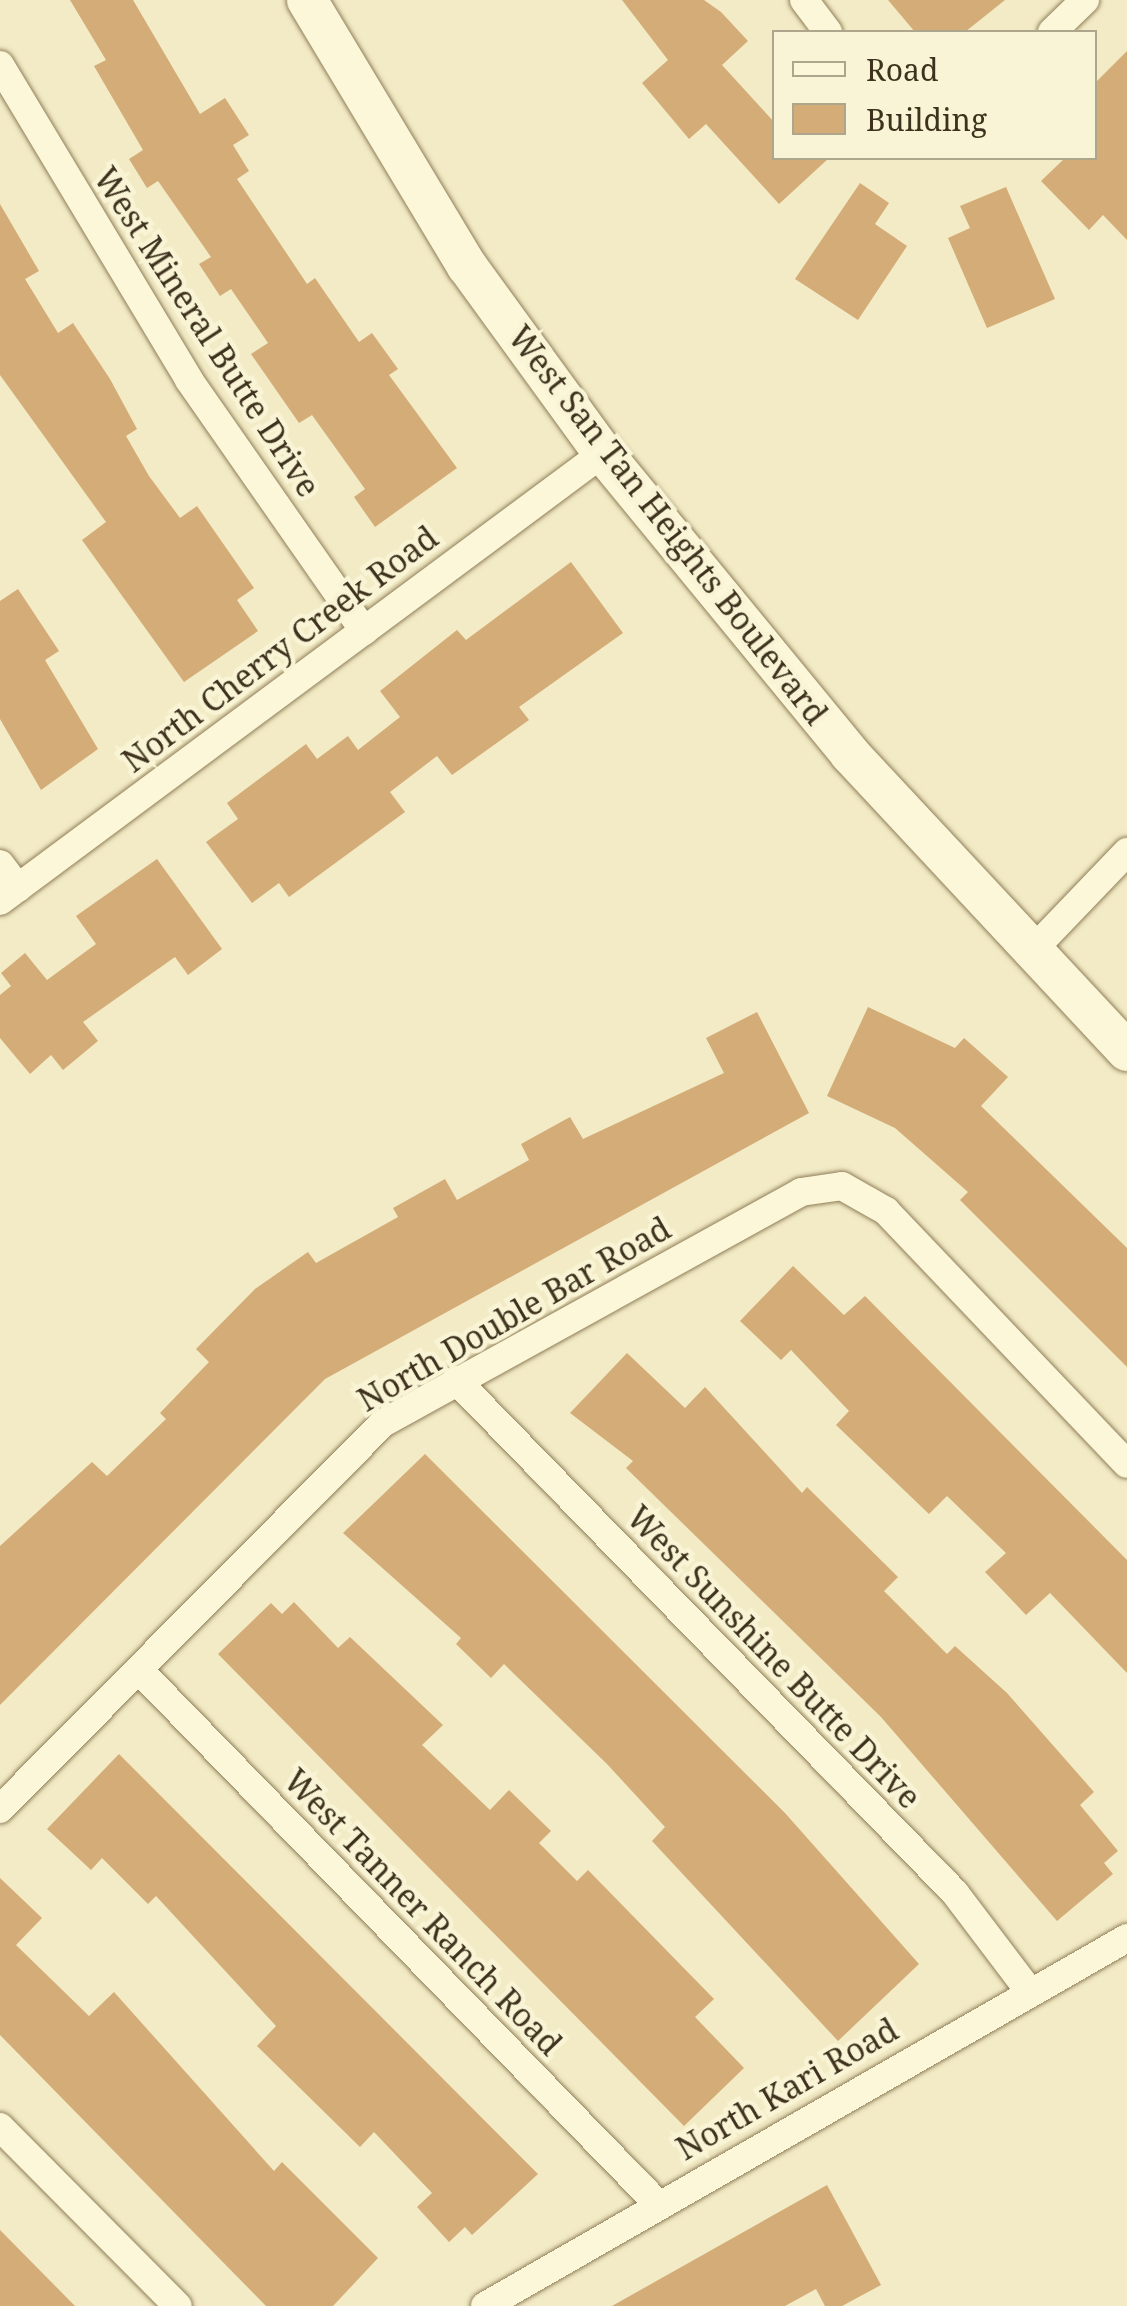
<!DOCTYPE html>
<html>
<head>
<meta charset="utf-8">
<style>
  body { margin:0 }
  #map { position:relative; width:1127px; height:2306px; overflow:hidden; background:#f2ebc5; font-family:"Noto Serif",serif }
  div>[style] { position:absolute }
  .building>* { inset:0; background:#d4ac78 }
  .roads { filter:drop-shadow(0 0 2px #8f7e59) drop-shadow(0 0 2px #8f7e59) }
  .street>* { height:28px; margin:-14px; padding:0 14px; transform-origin:14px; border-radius:14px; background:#fcf7d9 }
  .secondary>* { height:40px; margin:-20px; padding:0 20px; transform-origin:20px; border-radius:20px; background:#fcf7d9 }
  span { translate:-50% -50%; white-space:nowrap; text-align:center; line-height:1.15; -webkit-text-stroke:9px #f9f4d5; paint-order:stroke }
  .street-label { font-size:32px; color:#3e321e }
  .legend { position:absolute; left:772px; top:30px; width:325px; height:130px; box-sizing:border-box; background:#f9f4d5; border:2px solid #aea68c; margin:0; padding:12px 18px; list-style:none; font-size:30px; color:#3e321e }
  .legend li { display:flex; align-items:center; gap:20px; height:50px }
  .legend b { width:50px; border:2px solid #aea68c }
</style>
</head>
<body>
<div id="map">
  <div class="building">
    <div style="clip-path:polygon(70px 0,133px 0,200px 114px,225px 98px,249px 135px,233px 145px,249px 171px,237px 179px,307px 284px,315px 278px,359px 342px,372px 333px,398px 369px,389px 375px,457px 468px,375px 527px,354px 497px,365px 489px,312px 415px,299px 423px,251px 354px,268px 343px,231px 289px,220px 296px,199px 264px,211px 257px,158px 181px,147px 188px,129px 159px,143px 150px,94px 66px,106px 60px)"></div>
    <div style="clip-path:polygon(622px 0,704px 0,721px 12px,748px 41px,722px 65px,774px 122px,774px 158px,829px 158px,779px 204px,706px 124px,689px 139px,642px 83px,668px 60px)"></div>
    <div style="clip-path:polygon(888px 0,1005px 0,965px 32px,915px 32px)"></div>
    <div style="clip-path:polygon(1127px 51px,1127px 240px,1103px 215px,1089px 230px,1041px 181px,1065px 158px,1094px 158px,1094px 84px)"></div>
    <div style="clip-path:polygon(860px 183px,889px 203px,875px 224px,907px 246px,858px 320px,795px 279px)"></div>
    <div style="clip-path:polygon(1006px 187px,1055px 299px,987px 328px,948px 238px,970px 228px,960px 206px)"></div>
    <div style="clip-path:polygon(0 204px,39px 271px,25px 279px,58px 333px,73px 323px,110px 379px,137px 429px,126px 436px,149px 476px,180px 518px,197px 506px,254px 588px,237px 600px,258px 631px,184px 682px,82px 540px,106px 522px,0 375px)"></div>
    <div style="clip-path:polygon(571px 562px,623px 633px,519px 707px,529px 720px,452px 775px,437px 756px,390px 792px,405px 812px,289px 897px,279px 883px,252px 903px,206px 842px,238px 819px,227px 803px,306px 744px,317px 759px,348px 736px,358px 750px,400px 717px,380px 691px,457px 630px,466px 640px)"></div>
    <div style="clip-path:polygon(18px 589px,59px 651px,45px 660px,98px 749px,41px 790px,0 719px,0 601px)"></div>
    <div style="clip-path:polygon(157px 859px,222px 949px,188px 975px,175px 957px,83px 1022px,98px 1041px,63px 1070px,51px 1055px,30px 1074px,0 1038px,0 995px,11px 986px,1px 973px,25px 953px,47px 980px,96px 944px,76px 916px)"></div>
    <div style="clip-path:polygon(868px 1007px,955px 1048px,964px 1038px,1008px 1077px,981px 1106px,1127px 1248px,1127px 1367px,960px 1200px,968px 1192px,895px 1128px,827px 1096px)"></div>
    <div style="clip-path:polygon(757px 1012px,809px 1113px,325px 1379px,0 1705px,0 1546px,92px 1462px,107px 1476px,166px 1419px,160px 1413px,209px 1362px,196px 1349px,255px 1289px,308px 1252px,316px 1263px,398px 1217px,393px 1208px,445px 1179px,457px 1200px,529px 1160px,521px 1144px,570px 1117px,583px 1139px,724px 1073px,706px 1038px)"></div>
    <div style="clip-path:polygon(793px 1266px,844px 1315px,865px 1296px,1127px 1560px,1127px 1673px,1050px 1593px,1026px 1615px,985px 1572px,1006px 1553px,947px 1496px,929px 1514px,836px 1425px,849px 1411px,791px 1350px,781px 1360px,740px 1321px)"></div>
    <div style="clip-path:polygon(627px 1353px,685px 1408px,705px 1387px,802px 1493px,807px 1487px,898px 1577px,884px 1591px,947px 1654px,955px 1646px,1007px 1693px,1094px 1792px,1080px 1805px,1118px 1851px,1104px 1863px,1113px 1874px,1057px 1921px,881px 1717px,626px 1468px,633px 1461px,570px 1413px)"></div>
    <div style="clip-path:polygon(425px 1454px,785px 1813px,919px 1964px,838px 2041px,652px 1841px,665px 1827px,607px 1764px,504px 1664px,491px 1678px,456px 1644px,461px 1638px,343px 1533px)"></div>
    <div style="clip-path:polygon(294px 1602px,338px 1648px,350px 1637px,443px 1725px,422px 1745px,490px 1810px,509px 1790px,551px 1831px,539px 1843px,577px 1881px,588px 1870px,714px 1999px,695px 2017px,744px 2068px,684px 2126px,218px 1654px,271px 1603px,282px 1614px)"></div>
    <div style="clip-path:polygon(119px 1754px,538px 2174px,472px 2235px,465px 2227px,449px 2242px,417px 2207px,432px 2193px,374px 2132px,360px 2147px,257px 2046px,276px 2026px,156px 1896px,148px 1904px,102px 1858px,91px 1870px,47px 1829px)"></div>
    <div style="clip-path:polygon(0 1878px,42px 1918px,16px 1945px,89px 2016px,114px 1992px,274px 2171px,282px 2162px,378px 2258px,333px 2306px,266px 2306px,0 2035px)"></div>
    <div style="clip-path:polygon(827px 2185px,881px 2285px,842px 2306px,825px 2306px,816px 2289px,785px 2306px,612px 2306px)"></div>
    <div style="clip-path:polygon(0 2230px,75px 2306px,0 2306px)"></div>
  </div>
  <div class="roads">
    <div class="street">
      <div style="left:804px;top:0;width:40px;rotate:53deg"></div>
      <div style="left:1052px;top:32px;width:46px;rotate:-44.1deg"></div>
      <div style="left:0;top:65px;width:367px;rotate:59deg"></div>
      <div style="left:189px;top:380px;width:306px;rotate:55.1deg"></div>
      <div style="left:0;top:864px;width:30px;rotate:53deg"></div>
      <div style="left:0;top:901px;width:751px;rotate:-36.61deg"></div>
      <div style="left:1030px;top:953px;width:140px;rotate:-46.2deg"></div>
      <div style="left:456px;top:1380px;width:716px;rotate:45.79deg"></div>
      <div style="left:955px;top:1893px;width:124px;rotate:52.9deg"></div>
      <div style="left:139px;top:1670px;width:743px;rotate:45.82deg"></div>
      <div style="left:0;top:1809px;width:544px;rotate:-45.22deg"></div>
      <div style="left:383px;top:1423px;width:478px;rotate:-28.9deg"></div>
      <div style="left:801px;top:1192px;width:41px;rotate:-8.3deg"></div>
      <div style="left:842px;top:1186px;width:51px;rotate:29.6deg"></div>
      <div style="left:886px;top:1211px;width:349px;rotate:46.4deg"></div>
      <div style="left:0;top:2127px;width:252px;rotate:45.2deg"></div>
      <div style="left:485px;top:2306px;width:740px;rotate:-29.82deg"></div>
    </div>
    <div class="secondary">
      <div style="left:307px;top:0;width:310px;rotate:59deg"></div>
      <div style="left:467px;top:266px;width:231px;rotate:54deg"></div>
      <div style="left:603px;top:453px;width:389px;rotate:50.6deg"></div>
      <div style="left:850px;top:754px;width:406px;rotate:47deg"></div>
    </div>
  </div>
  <div class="street-label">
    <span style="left:207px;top:332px;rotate:57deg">West Mineral Butte Drive</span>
    <span style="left:668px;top:525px;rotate:52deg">West San Tan Heights Boulevard</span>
    <span style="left:280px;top:649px;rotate:-37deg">North Cherry Creek Road</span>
    <span style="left:514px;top:1314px;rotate:-30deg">North Double Bar Road</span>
    <span style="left:774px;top:1657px;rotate:46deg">West Sunshine Butte Drive</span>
    <span style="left:423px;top:1912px;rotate:46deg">West Tanner Ranch Road</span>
    <span style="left:787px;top:2089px;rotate:-30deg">North Kari Road</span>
  </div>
  <ul class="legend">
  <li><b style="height:12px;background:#fcf7d9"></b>Road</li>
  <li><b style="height:28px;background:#d4ac78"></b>Building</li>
  </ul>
</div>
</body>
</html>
